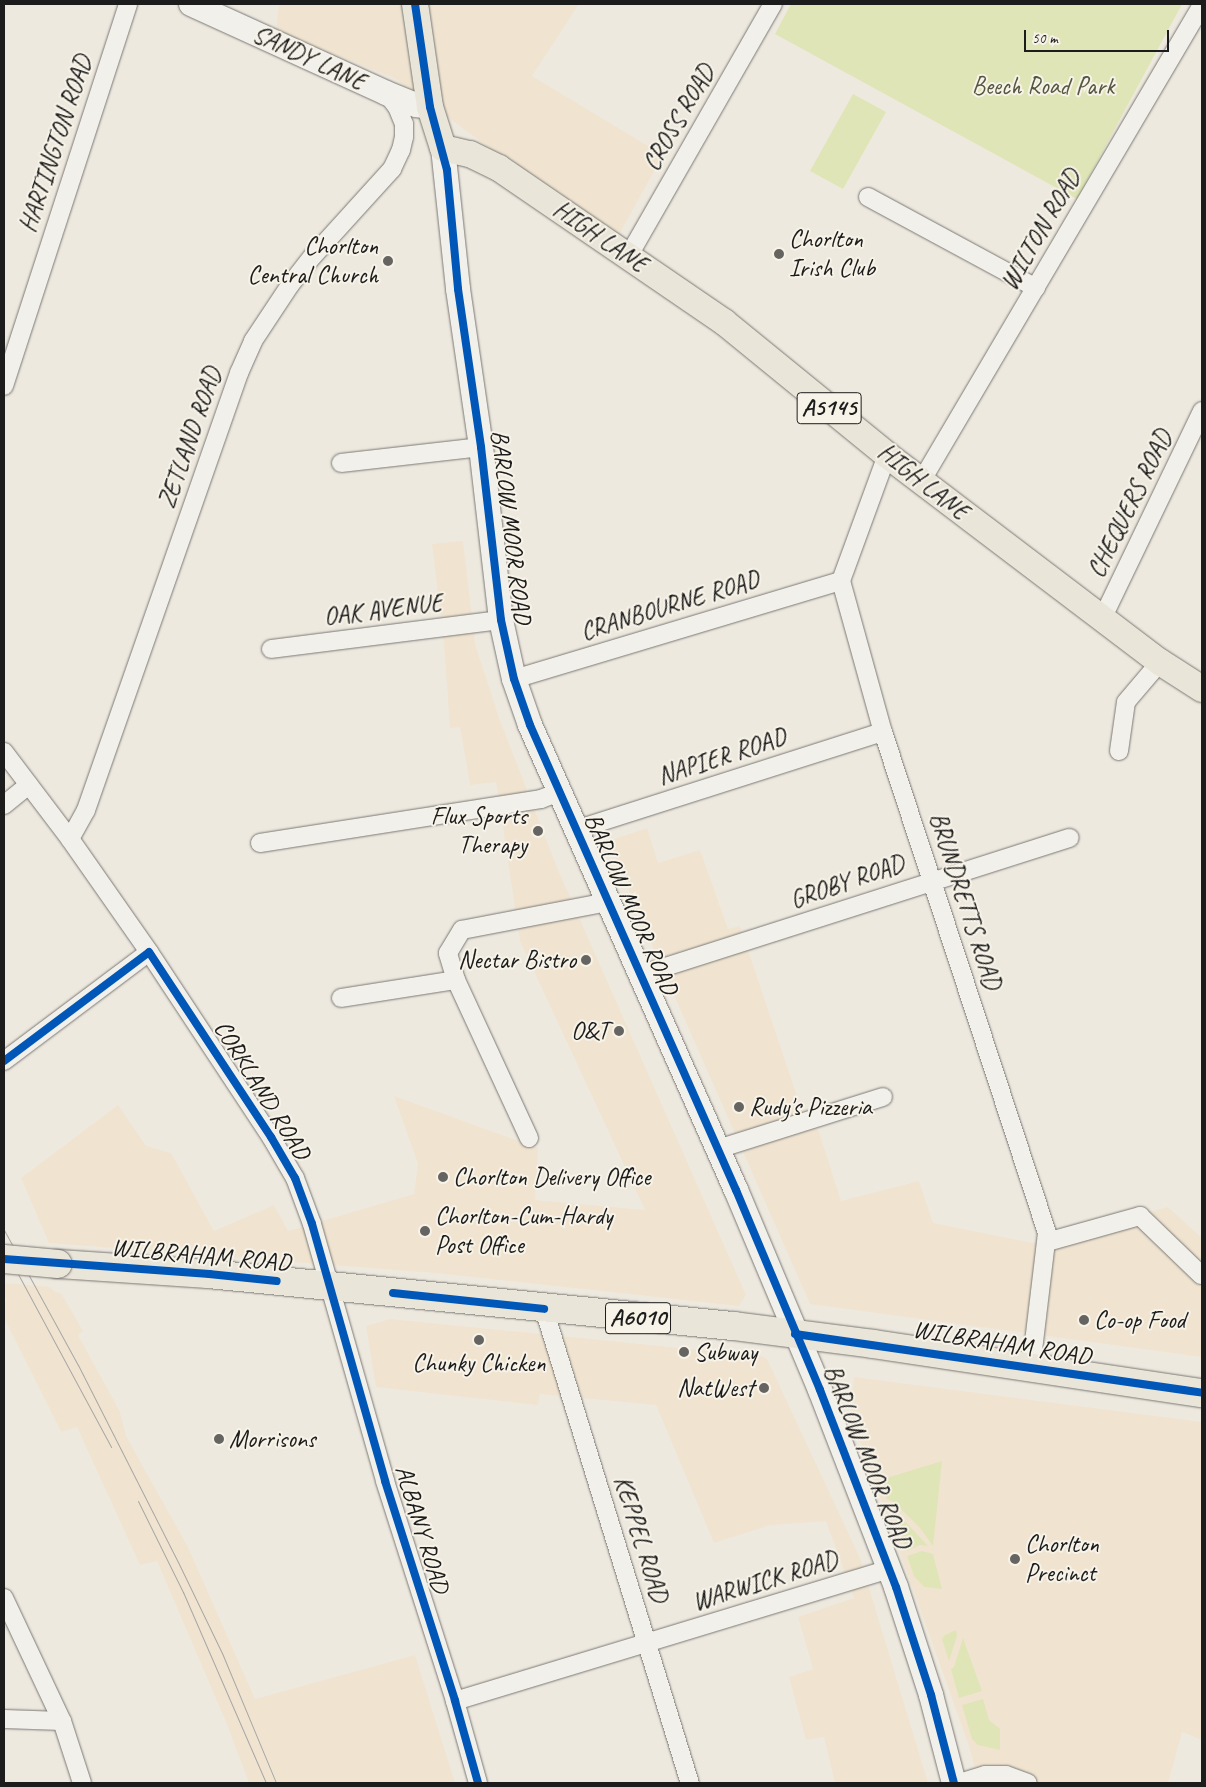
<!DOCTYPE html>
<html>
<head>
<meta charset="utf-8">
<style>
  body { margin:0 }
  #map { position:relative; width:1206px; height:1787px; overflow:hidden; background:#eee9df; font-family:Caveat,sans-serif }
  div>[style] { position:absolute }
  .built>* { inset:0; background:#f0e4d1 }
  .green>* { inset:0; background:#dfe5b6 }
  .roads { filter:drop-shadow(0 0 1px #7a7874) drop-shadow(0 0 1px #7a7874) }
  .street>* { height:18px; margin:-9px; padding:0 9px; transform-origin:9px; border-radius:9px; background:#f1f0eb }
  .secondary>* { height:24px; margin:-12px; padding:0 12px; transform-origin:12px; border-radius:12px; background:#f1f0eb }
  .primary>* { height:26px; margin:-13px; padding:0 13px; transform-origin:13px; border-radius:13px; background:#eae5d9 }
  .highway>* { height:28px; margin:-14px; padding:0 14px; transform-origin:14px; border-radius:14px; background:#eae5d9 }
  .tram>* { height:1px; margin:-0.5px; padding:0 0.5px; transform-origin:0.5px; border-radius:0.5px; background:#a8a7a4 }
  .bridges { filter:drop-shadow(0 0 1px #7a7874) drop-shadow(0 0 1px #7a7874) }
  .highway-bridge>* { height:28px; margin:-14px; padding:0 14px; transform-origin:14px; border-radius:14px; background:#eae5d9 }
  .cycleway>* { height:8px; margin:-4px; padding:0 4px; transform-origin:4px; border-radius:4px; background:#0057b8 }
  .dots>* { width:14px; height:14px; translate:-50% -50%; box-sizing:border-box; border:2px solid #f7f3e8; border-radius:50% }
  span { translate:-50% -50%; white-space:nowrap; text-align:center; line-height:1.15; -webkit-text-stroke:4px #f7f3e8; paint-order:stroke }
  .shield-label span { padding:1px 4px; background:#f7f3e8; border:1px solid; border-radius:4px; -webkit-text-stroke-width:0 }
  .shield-label { font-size:24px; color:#1c1c1c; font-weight:700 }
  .street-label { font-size:25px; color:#1c1c1c }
  .park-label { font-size:25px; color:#535740 }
  .poi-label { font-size:25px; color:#1c1c1c }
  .left { translate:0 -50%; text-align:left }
  .right { translate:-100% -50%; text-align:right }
  .frame { position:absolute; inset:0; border:5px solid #1c1c1c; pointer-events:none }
  .scale { position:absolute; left:1024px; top:30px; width:145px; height:22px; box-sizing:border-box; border:2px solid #1c1c1c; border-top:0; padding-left:6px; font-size:15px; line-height:18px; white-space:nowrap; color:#1c1c1c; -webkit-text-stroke:4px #f7f3e8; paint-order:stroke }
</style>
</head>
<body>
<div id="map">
  <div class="built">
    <div style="clip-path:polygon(279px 4px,579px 4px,532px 76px,663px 155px,616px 240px,394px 78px,276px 31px)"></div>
    <div style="clip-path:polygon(463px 541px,475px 644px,499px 718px,558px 870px,746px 1295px,739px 1306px,436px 1273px,49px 1243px,21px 1178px,118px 1105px,146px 1146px,171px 1153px,214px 1231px,274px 1205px,288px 1231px,414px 1194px,418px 1164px,394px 1096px,538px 1148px,535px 1200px,645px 1210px,520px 941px,496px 782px,470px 785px,460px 727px,450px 728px,444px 645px,432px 544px)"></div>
    <div style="clip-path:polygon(647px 828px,658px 863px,700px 850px,728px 929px,740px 926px,801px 1108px,819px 1132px,841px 1201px,919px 1181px,933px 1223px,1033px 1243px,1168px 1207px,1202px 1238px,1202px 1357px,810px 1304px,655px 952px,608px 841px)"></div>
    <div style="clip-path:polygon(4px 1283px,51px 1287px,54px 1292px,61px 1293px,83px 1331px,78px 1335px,120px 1412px,126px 1436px,188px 1547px,255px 1699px,415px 1655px,455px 1783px,249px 1783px,226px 1722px,157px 1561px,140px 1565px,77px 1427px,61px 1432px,4px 1318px,4px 1303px,7px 1301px,4px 1295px)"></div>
    <div style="clip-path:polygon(390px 1319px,761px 1356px,767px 1359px,860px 1558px,928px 1783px,835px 1783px,824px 1737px,806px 1740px,789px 1677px,813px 1669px,798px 1617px,854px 1598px,826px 1521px,770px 1525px,714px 1543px,656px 1405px,540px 1394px,538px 1405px,376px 1387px,366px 1326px)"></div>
    <div style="clip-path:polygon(854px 1377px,1202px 1422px,1202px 1740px,1182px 1732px,1168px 1783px,979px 1783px,969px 1746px,854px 1424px,851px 1408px)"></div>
  </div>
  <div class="green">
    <div style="clip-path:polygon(791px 4px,1182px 4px,1077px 199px,775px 34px)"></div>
    <div style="clip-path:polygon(853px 94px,886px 112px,843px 189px,810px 171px)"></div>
    <div style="clip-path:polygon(942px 1461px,933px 1546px,920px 1528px,894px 1502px,887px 1499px,880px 1480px)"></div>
    <div style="clip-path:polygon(890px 1505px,928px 1546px,920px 1545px,907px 1551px)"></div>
    <div style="clip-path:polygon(922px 1551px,933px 1554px,942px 1589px,924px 1587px,914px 1576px,907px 1556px)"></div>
    <div style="clip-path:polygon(956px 1630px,957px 1636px,949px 1661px,942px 1639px,945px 1635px)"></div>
    <div style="clip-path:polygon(963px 1638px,982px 1691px,959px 1698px,951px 1669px,954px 1667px)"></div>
    <div style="clip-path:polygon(983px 1699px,989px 1720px,1000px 1729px,1000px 1750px,978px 1745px,972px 1739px,962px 1705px)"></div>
  </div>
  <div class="roads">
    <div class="street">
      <div style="left:868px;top:197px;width:191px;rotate:28.4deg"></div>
      <div style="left:628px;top:257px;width:292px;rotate:-60.2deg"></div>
      <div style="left:4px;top:386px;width:402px;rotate:-72deg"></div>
      <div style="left:887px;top:455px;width:134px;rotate:110.1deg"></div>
      <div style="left:841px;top:581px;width:157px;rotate:74.5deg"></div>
      <div style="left:883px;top:732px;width:527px;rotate:71.87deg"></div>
      <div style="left:1047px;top:1233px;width:135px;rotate:96.8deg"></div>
      <div style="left:341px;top:463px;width:141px;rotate:-6.5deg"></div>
      <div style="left:922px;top:480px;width:551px;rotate:-59.48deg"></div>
      <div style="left:1102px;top:619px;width:231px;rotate:-64.3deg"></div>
      <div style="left:271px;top:649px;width:232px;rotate:-7.2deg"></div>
      <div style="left:514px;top:679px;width:341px;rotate:-16.7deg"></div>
      <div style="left:1119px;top:751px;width:49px;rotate:-81.9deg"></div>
      <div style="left:1126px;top:702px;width:52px;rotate:-49.6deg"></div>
      <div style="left:4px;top:752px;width:109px;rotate:52.8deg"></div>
      <div style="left:70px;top:839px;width:138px;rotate:55deg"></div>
      <div style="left:149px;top:952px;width:222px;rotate:56.6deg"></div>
      <div style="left:271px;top:1137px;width:48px;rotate:59.7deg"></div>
      <div style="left:295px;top:1178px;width:49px;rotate:69.7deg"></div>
      <div style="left:312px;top:1224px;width:267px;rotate:74.1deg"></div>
      <div style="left:385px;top:1481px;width:231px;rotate:72.3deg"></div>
      <div style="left:455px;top:1701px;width:85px;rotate:74.3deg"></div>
      <div style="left:4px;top:805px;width:32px;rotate:-39deg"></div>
      <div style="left:575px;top:830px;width:323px;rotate:-17.7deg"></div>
      <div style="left:70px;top:839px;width:33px;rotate:-61deg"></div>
      <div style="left:86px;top:810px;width:463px;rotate:-70.7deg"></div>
      <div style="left:239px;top:373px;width:35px;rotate:-66deg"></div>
      <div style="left:253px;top:341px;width:67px;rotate:-56.5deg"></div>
      <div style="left:290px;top:285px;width:37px;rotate:-52deg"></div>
      <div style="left:313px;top:256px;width:118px;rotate:-47.8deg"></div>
      <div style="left:392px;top:169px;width:21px;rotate:-65deg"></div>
      <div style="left:401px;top:150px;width:13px;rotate:-77deg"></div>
      <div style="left:404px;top:137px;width:13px;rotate:-90deg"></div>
      <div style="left:404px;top:124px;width:18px;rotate:-112deg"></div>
      <div style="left:397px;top:107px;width:18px;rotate:-128deg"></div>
      <div style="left:260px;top:843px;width:284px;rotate:-8.9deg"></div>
      <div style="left:541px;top:799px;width:19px;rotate:-21deg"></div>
      <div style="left:640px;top:975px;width:451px;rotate:-17.7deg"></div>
      <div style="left:341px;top:998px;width:116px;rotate:-8.9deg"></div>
      <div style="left:4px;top:1061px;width:181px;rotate:-36.9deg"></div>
      <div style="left:529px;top:1138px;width:174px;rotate:-114.8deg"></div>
      <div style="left:456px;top:980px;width:28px;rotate:-107deg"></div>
      <div style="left:448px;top:953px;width:27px;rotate:-59deg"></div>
      <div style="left:462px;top:930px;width:148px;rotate:-10.9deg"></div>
      <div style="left:718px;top:1149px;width:173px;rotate:-17.5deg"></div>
      <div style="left:1047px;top:1242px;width:97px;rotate:-15.6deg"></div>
      <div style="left:1140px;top:1216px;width:85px;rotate:44deg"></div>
      <div style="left:544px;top:1309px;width:496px;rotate:72.9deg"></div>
      <div style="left:4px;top:1598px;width:136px;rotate:64.8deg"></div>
      <div style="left:62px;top:1721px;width:65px;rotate:72.1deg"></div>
      <div style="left:455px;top:1701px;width:455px;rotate:-16.9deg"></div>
      <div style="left:4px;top:1719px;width:58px;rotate:2deg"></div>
      <div style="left:959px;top:1783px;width:27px;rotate:-17deg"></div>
      <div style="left:985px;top:1775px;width:21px"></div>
      <div style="left:1006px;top:1775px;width:23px;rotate:20deg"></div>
    </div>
    <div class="secondary">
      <div style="left:191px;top:4px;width:214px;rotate:24.5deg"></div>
      <div style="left:386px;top:93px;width:32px;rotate:22deg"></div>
      <div style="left:416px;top:105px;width:14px;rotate:8deg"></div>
      <div style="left:443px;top:148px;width:142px;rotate:83.9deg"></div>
      <div style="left:458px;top:289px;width:160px;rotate:81.7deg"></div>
      <div style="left:481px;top:447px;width:174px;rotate:83.4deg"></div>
      <div style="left:501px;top:620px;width:60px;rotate:77.6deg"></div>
      <div style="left:514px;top:679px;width:49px;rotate:70.8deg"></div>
      <div style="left:530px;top:725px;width:509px;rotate:66.11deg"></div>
      <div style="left:736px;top:1190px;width:217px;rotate:67.2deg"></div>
      <div style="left:820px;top:1390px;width:211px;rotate:68.9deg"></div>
      <div style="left:896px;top:1587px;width:114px;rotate:72deg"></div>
      <div style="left:931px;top:1695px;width:91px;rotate:75.4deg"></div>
    </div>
    <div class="primary">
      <div style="left:415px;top:4px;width:104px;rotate:81.7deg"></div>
      <div style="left:430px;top:107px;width:43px;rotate:72.4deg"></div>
      <div style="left:443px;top:148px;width:28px;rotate:13deg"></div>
      <div style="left:470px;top:154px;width:32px;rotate:26deg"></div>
      <div style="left:499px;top:168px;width:273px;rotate:34.4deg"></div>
      <div style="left:724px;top:322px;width:210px;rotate:39.2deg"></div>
      <div style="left:887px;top:455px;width:343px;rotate:37.2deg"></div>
      <div style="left:1160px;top:662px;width:50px;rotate:32.7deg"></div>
    </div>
    <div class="highway">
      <div style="left:58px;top:1264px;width:151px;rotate:3.8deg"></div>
      <div style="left:209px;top:1274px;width:527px;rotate:5.67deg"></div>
      <div style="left:733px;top:1326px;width:141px;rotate:7.3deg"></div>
      <div style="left:873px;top:1344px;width:333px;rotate:8.5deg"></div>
    </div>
  </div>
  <div class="tram">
    <div style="left:4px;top:1230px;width:154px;rotate:61.3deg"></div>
    <div style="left:78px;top:1365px;width:221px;rotate:63.1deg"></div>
    <div style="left:178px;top:1562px;width:101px;rotate:64.2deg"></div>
    <div style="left:222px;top:1653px;width:141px;rotate:67.4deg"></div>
    <div style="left:4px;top:1248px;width:226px;rotate:61.7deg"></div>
    <div style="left:138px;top:1501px;width:102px;rotate:63.7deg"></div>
    <div style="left:183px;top:1592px;width:208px;rotate:66.5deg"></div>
  </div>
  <div class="bridges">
    <div class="highway-bridge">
      <div style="left:4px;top:1259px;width:54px;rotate:5.3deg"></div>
    </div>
  </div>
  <div class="cycleway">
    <div style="left:415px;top:4px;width:104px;rotate:81.7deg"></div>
    <div style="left:430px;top:107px;width:65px;rotate:74.9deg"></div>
    <div style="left:447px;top:170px;width:120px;rotate:84.7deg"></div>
    <div style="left:458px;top:289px;width:160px;rotate:81.7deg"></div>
    <div style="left:481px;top:447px;width:174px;rotate:83.4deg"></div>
    <div style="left:501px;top:620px;width:60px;rotate:77.6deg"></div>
    <div style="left:514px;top:679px;width:49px;rotate:70.8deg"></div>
    <div style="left:530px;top:725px;width:509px;rotate:66.11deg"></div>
    <div style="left:736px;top:1190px;width:217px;rotate:67.2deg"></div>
    <div style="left:820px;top:1390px;width:211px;rotate:68.9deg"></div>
    <div style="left:896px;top:1587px;width:114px;rotate:72deg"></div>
    <div style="left:931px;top:1695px;width:91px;rotate:75.4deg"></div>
    <div style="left:4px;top:1061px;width:181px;rotate:-36.9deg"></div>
    <div style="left:149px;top:952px;width:222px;rotate:56.6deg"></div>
    <div style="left:271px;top:1137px;width:48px;rotate:59.7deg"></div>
    <div style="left:295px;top:1178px;width:49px;rotate:69.7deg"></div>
    <div style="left:312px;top:1224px;width:267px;rotate:74.1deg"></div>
    <div style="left:385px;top:1481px;width:231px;rotate:72.3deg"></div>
    <div style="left:455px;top:1701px;width:85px;rotate:74.3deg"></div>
    <div style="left:4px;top:1259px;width:206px;rotate:4.2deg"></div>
    <div style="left:209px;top:1274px;width:68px;rotate:5.9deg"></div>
    <div style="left:393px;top:1293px;width:152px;rotate:6deg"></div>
    <div style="left:795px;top:1334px;width:411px;rotate:8.2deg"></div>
  </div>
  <div class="dots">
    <div style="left:779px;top:254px;background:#666460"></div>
    <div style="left:388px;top:261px;background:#666460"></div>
    <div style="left:538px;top:831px;background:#666460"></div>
    <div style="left:586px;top:960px;background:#666460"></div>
    <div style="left:619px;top:1031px;background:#666460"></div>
    <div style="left:739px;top:1107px;background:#666460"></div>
    <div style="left:443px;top:1177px;background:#666460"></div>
    <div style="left:425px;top:1231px;background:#666460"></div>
    <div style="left:1084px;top:1320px;background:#666460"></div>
    <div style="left:479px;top:1340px;background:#666460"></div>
    <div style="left:684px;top:1352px;background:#666460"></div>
    <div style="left:764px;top:1388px;background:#666460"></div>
    <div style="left:219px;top:1439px;background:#666460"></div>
    <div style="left:1015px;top:1559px;background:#666460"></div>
  </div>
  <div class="shield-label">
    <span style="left:829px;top:408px">A5145</span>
    <span style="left:638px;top:1318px">A6010</span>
  </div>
  <div class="street-label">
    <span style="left:309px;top:58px;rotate:25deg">SANDY LANE</span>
    <span style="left:679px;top:118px;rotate:-60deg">CROSS ROAD</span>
    <span style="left:56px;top:144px;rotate:-72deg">HARTINGTON ROAD</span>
    <span style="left:1041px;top:230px;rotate:-60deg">WILTON ROAD</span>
    <span style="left:600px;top:237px;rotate:34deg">HIGH LANE</span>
    <span style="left:190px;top:438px;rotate:-71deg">ZETLAND ROAD</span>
    <span style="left:923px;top:482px;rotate:38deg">HIGH LANE</span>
    <span style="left:1130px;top:504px;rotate:-64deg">CHEQUERS ROAD</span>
    <span style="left:511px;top:527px;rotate:83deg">BARLOW MOOR ROAD</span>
    <span style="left:670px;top:606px;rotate:-17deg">CRANBOURNE ROAD</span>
    <span style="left:383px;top:610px;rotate:-7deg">OAK AVENUE</span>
    <span style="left:722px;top:757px;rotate:-18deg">NAPIER ROAD</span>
    <span style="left:847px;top:882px;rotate:-19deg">GROBY ROAD</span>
    <span style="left:965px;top:901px;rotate:72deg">BRUNDRETTS ROAD</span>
    <span style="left:631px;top:904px;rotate:66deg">BARLOW MOOR ROAD</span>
    <span style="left:262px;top:1090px;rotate:58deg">CORKLAND ROAD</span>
    <span style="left:201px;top:1255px;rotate:5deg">WILBRAHAM ROAD</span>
    <span style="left:1002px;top:1343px;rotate:9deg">WILBRAHAM ROAD</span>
    <span style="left:867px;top:1457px;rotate:68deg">BARLOW MOOR ROAD</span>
    <span style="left:422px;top:1529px;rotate:73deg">ALBANY ROAD</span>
    <span style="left:641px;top:1539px;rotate:73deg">KEPPEL ROAD</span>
    <span style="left:765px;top:1581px;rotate:-17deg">WARWICK ROAD</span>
  </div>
  <div class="park-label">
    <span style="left:1043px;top:86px">Beech Road Park</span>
  </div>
  <div class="poi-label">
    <span class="left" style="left:789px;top:254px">Chorlton<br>Irish Club</span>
    <span class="right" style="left:378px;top:261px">Chorlton<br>Central Church</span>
    <span class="right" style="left:527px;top:831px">Flux Sports<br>Therapy</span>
    <span class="right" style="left:576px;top:960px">Nectar Bistro</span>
    <span class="right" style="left:609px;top:1031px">O&amp;T</span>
    <span class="left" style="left:749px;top:1107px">Rudy's Pizzeria</span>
    <span class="left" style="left:453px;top:1177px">Chorlton Delivery Office</span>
    <span class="left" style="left:435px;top:1231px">Chorlton-Cum-Hardy<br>Post Office</span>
    <span class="left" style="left:1094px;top:1320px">Co-op Food</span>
    <span class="left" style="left:694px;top:1352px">Subway</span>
    <span style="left:479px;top:1363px">Chunky Chicken</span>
    <span class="right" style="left:754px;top:1388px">NatWest</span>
    <span class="left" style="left:229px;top:1439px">Morrisons</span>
    <span class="left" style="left:1025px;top:1559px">Chorlton<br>Precinct</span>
  </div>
  <div class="frame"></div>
  <div class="scale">50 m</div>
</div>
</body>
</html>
